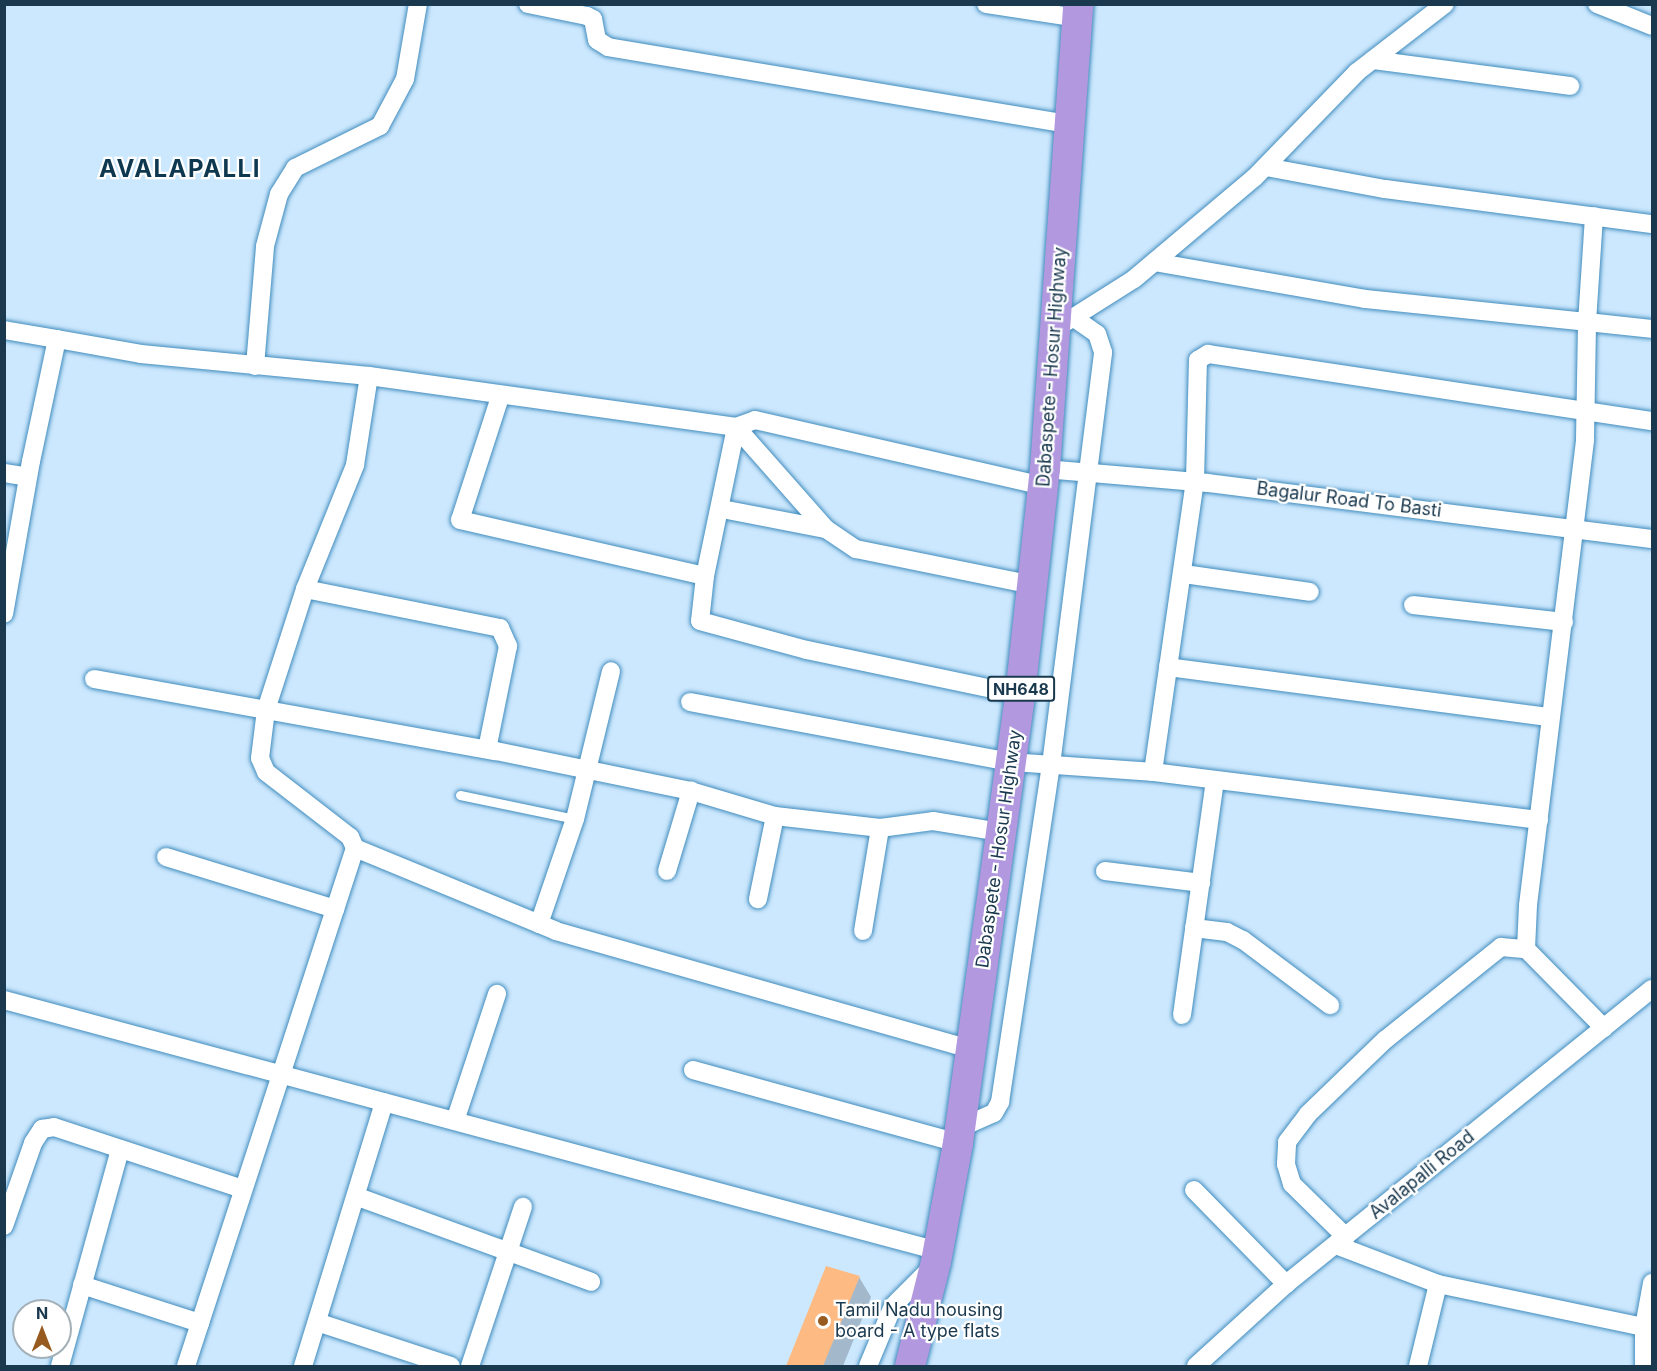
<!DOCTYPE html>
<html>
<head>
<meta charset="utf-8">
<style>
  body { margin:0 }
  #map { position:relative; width:1657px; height:1371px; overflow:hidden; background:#cce8fe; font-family:Inter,sans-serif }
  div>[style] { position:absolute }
  .shadow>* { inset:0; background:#0003 }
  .building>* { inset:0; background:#fdbb83 }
  .roads { filter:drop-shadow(0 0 2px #418cbd) drop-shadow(0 0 2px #418cbd) }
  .service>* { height:9px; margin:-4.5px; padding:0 4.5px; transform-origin:4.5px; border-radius:4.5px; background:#fff }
  .minor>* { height:18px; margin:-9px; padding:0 9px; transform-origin:9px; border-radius:9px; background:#fff }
  .trunk>* { height:30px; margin:-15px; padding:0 15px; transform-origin:15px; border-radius:15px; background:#b298de }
  .dots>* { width:16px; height:16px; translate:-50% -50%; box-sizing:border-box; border:3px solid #fff; border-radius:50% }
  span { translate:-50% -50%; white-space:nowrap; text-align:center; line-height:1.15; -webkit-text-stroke:4.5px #fff; paint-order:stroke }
  .shield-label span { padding:2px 4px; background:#fff; border:2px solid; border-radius:4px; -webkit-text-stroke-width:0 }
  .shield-label { font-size:16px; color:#1a394e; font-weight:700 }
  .street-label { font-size:18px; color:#1a394e }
  .poi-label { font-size:18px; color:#1a394e }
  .left { translate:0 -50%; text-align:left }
  .district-label { font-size:24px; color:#0e3750; font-weight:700; letter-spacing:1.5px }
  .frame { position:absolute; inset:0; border:6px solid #1a394e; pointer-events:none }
  .north { position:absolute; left:12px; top:1299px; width:60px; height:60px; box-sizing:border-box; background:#fff; border:2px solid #a3b0b8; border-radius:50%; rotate:0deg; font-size:16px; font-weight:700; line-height:24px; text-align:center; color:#1a394e }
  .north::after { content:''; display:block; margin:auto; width:21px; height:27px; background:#985b1f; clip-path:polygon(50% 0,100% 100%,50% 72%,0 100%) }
</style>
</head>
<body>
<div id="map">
  <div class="shadow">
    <div style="clip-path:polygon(827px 1268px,859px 1277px,871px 1297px,843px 1366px,787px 1366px)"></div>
  </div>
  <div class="building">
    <div style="clip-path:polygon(826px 1266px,860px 1276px,823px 1366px,786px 1366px)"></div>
  </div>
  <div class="roads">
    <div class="service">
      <div style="left:460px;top:795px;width:117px;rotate:11.8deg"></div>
    </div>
    <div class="minor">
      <div style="left:528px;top:4px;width:60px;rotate:11.5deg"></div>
      <div style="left:587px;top:16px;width:7px;rotate:27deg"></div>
      <div style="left:593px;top:19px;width:21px;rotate:79deg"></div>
      <div style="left:597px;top:40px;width:13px;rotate:32deg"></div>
      <div style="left:608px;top:47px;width:467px;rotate:9.5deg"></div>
      <div style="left:986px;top:4px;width:93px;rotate:8.7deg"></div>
      <div style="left:1597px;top:4px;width:59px;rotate:21.8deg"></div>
      <div style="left:1373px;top:60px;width:199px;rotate:7.5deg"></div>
      <div style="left:1266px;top:167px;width:121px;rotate:10.5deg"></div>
      <div style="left:1385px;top:189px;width:269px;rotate:7.5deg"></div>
      <div style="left:1154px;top:262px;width:214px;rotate:9.9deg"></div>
      <div style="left:1365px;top:299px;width:223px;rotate:5.9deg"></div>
      <div style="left:1587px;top:322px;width:106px;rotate:-86.2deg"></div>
      <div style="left:1066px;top:322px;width:80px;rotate:-32.3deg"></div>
      <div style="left:1134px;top:279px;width:158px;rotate:-40.1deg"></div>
      <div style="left:1255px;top:177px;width:146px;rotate:-45.8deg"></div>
      <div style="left:1357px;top:72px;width:111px;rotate:-37.7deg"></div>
      <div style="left:4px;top:330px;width:54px;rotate:9.6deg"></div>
      <div style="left:57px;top:339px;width:125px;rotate:102deg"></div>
      <div style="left:31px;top:461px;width:155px;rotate:100deg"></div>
      <div style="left:57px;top:339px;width:85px;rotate:10.1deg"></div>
      <div style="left:141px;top:354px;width:229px;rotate:5.5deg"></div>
      <div style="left:369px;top:376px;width:371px;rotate:7.9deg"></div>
      <div style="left:736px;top:427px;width:136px;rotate:48.6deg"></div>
      <div style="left:826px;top:529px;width:36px;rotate:34deg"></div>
      <div style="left:856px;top:549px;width:181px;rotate:11.5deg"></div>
      <div style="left:255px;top:366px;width:120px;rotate:-85.2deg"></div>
      <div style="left:265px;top:246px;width:54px;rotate:-74.9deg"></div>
      <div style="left:279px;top:194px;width:31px;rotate:-58deg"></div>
      <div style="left:295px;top:168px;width:95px;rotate:-26.3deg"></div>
      <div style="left:380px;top:126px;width:53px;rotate:-62deg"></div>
      <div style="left:405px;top:79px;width:76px;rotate:-80.2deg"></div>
      <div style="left:500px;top:397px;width:129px;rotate:108deg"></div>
      <div style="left:460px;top:520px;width:251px;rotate:12.9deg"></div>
      <div style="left:705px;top:576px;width:45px;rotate:96.3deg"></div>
      <div style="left:700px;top:621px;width:111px;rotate:15.2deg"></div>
      <div style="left:807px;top:650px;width:218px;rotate:11.9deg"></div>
      <div style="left:1045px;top:469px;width:164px;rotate:4.9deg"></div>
      <div style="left:1208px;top:483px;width:448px;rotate:7.2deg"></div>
      <div style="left:4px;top:473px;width:24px;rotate:9deg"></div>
      <div style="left:722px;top:509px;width:106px;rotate:10.9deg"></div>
      <div style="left:1184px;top:574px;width:127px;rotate:8.1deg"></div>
      <div style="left:705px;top:576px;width:152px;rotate:-78.2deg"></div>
      <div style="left:736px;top:427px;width:20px;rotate:-20deg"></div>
      <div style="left:755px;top:420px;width:296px;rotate:12.9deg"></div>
      <div style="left:305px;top:589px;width:199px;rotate:11.3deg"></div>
      <div style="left:500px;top:628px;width:20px;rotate:66deg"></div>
      <div style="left:508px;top:646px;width:105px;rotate:101.5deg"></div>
      <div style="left:1413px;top:605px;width:152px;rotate:6.4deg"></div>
      <div style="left:1168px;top:667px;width:384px;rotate:7.5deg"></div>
      <div style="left:94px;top:679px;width:408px;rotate:10.2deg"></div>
      <div style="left:496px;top:751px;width:199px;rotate:11.6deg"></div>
      <div style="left:691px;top:791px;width:88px;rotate:16.6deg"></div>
      <div style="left:775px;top:816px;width:85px;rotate:101.6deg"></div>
      <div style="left:690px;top:702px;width:327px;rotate:10.6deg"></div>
      <div style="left:1011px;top:762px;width:142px;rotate:4deg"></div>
      <div style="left:1153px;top:772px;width:389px;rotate:7.1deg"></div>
      <div style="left:1153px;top:772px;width:294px;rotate:-81.8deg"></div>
      <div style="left:1195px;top:481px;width:121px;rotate:-88.6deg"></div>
      <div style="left:1198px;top:360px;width:12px;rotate:-31deg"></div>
      <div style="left:1208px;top:354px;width:449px;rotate:8.6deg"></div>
      <div style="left:775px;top:816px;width:106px;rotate:6.5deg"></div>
      <div style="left:880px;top:828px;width:53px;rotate:-7.5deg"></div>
      <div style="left:933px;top:821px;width:69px;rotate:9.2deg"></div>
      <div style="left:355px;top:848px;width:217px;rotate:22.4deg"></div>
      <div style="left:556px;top:931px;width:431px;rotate:15.9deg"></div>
      <div style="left:166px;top:857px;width:177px;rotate:17.1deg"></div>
      <div style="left:667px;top:871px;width:84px;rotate:-73.3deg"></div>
      <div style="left:1105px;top:871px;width:97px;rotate:7.1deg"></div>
      <div style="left:539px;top:924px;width:111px;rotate:-71.1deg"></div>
      <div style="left:575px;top:819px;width:152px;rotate:-76.3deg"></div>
      <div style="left:1194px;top:928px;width:33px;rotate:7deg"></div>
      <div style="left:1227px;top:932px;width:18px;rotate:27deg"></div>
      <div style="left:1243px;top:940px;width:109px;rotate:36.8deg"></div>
      <div style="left:863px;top:931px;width:104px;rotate:-80.6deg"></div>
      <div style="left:4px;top:1000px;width:967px;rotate:15.04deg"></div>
      <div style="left:1182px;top:1015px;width:236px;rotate:-82deg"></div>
      <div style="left:1604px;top:1028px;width:111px;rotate:-134.6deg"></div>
      <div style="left:1526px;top:949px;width:44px;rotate:-87.4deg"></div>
      <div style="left:1528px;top:905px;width:469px;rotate:-83deg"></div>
      <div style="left:1585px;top:439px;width:117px;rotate:-89deg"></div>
      <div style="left:1587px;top:322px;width:65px;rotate:6.1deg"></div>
      <div style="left:693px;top:1070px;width:275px;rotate:15.4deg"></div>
      <div style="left:455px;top:1121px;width:134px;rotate:-71.7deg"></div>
      <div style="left:960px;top:1128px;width:37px;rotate:-24deg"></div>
      <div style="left:994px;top:1113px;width:13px;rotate:-61deg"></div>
      <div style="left:1000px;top:1102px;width:341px;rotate:-81.4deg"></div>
      <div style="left:1051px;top:765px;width:416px;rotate:-82.8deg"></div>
      <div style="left:1103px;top:352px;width:19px;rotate:-108deg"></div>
      <div style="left:1097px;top:334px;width:28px;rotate:-145deg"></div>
      <div style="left:1194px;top:1190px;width:132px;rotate:45.6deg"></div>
      <div style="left:358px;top:1197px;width:248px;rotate:20deg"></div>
      <div style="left:4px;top:1226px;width:88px;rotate:-70.7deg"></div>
      <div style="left:33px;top:1143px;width:17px;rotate:-57deg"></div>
      <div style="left:42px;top:1129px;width:12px;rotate:-9deg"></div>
      <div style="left:54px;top:1127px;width:199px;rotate:18.2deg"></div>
      <div style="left:1346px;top:1237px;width:76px;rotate:-135.5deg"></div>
      <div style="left:1292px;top:1184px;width:21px;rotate:-107deg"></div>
      <div style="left:1286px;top:1164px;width:22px;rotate:-87deg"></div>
      <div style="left:1287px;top:1142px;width:35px;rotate:-53deg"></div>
      <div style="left:1308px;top:1114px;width:107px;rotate:-43.9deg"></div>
      <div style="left:1385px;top:1040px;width:149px;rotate:-38.7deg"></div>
      <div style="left:1501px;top:947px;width:25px;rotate:5deg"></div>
      <div style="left:1336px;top:1245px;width:109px;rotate:20.9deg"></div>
      <div style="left:82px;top:1285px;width:124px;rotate:17.9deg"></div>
      <div style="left:317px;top:1322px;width:141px;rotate:18.2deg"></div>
      <div style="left:1644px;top:1327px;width:45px;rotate:-79.7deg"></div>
      <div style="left:60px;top:1366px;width:225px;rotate:-74.5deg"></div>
      <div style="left:186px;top:1366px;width:545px;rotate:-71.93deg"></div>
      <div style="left:355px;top:848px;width:12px;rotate:-114deg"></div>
      <div style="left:350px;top:837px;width:106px;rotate:-142.3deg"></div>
      <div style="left:266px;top:772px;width:15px;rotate:-113deg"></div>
      <div style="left:260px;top:758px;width:48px;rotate:-82.9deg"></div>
      <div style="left:266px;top:710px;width:127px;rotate:-72.1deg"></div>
      <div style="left:305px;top:589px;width:134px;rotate:-68deg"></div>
      <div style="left:355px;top:465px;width:90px;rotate:-81.1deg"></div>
      <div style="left:303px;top:1366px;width:276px;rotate:-72.9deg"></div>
      <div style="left:470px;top:1366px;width:168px;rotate:-71.6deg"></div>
      <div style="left:868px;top:1366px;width:65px;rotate:-67.4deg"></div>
      <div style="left:893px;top:1306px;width:57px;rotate:-45deg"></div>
      <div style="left:1196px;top:1366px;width:122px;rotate:-42.3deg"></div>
      <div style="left:1286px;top:1284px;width:470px;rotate:-38.9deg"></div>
      <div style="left:1418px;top:1366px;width:84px;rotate:-76.3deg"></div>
      <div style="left:1438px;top:1284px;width:210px;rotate:11.8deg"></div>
      <div style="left:1644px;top:1327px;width:39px;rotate:90deg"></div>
    </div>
    <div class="trunk">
      <div style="left:910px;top:1366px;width:107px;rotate:-76deg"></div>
      <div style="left:936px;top:1262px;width:121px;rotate:-79.5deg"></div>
      <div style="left:958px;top:1143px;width:452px;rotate:-82.1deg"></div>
      <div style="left:1020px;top:695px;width:227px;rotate:-83.7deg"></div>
      <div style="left:1045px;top:469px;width:466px;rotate:-85.9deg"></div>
    </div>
  </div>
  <div class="dots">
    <div style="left:823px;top:1321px;background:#985b1f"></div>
  </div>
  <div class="shield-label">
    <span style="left:1021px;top:689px">NH648</span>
  </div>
  <div class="street-label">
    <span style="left:1052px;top:367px;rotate:-86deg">Dabaspete - Hosur Highway</span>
    <span style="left:1349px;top:500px;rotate:7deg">Bagalur Road To Basti</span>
    <span style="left:999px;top:849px;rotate:-82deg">Dabaspete - Hosur Highway</span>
    <span style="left:1422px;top:1175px;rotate:-39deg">Avalapalli Road</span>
  </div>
  <div class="poi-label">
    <span class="left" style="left:835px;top:1321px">Tamil Nadu housing<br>board - A type flats</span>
  </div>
  <div class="district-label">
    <span style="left:180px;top:169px">AVALAPALLI</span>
  </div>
  <div class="frame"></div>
  <div class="north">N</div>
</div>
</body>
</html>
